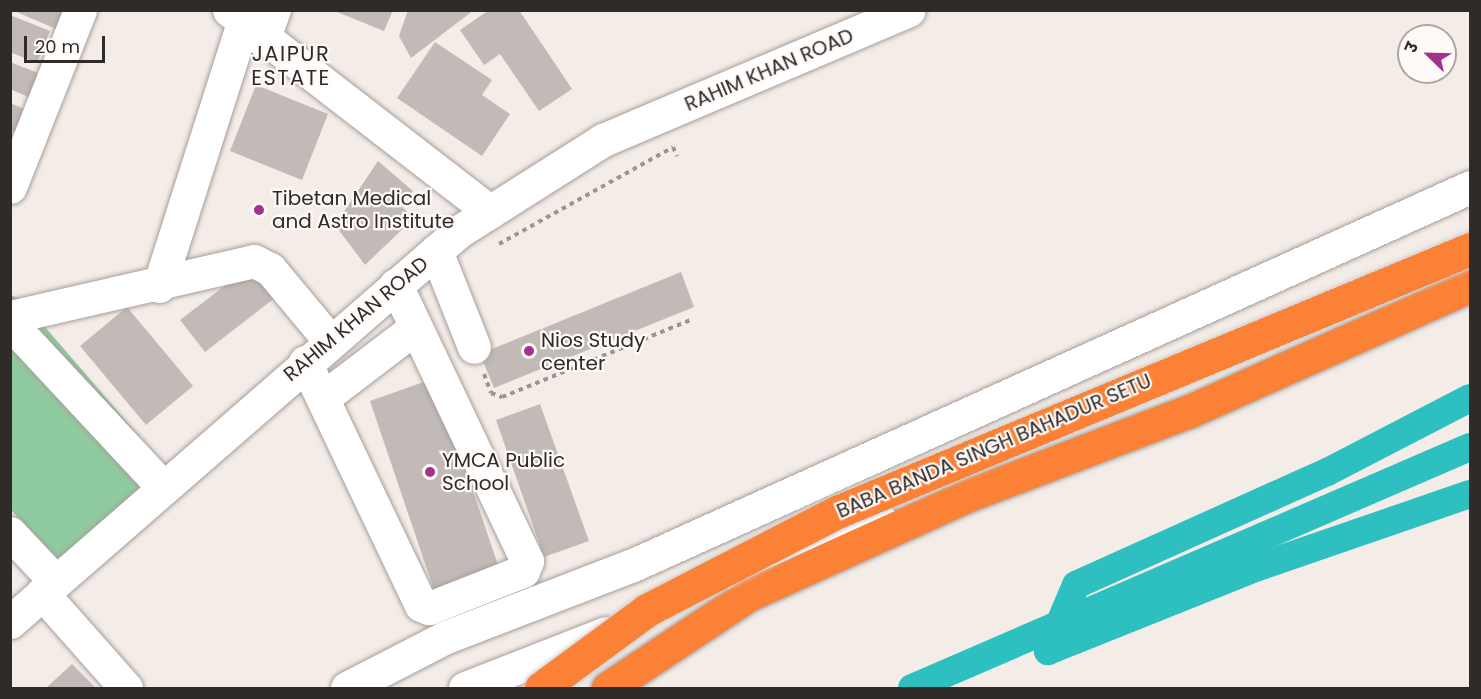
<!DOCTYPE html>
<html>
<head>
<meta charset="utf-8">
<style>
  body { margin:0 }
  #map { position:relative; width:1481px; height:699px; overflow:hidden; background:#f4ece7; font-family:Poppins,"Noto Sans Devanagari",sans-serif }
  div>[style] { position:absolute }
  .green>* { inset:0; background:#8fcb9e }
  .canal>* { height:28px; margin:-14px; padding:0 14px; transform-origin:14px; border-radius:14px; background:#2ebfc1 }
  .building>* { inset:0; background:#c2bab6 }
  .path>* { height:4px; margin-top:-2px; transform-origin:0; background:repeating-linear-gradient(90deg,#9b9592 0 4.5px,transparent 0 9px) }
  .roads { filter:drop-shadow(0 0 2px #a69e9a) drop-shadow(0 0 2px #a69e9a) }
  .minor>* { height:33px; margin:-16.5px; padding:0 16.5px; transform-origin:16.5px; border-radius:16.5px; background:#fff }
  .highway>* { height:33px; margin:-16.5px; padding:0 16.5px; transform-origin:16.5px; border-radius:16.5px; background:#fb8136 }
  .bridges { filter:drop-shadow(0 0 2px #cdcccc) drop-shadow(0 0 2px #cdcccc) }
  .highway-bridge>* { height:33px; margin:-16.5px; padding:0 16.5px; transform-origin:16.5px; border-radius:16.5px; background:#fb8136 }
  .dots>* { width:16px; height:16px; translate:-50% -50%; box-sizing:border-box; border:3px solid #fffaf7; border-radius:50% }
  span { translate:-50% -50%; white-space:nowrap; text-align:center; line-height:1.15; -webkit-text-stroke:4.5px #fffaf7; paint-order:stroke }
  .street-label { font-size:20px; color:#2e2b29 }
  .poi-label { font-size:20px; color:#2e2b29 }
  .left { translate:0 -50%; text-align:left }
  .neighbourhood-label { font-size:21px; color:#2e2b29; letter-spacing:1.5px }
  .frame { position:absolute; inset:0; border:12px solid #2e2b29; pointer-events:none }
  .north { position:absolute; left:1397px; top:24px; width:60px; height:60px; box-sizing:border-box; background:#fffaf7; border:2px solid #aba7a5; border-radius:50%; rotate:293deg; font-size:16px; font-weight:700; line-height:24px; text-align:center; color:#2e2b29 }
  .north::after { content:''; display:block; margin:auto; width:21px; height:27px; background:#a4328d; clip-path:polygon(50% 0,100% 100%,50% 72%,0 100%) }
  .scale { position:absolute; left:24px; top:36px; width:81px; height:27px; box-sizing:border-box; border:3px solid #2e2b29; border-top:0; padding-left:8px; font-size:18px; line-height:21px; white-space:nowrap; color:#2e2b29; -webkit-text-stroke:4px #fffaf7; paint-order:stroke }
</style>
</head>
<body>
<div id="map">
  <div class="green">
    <div style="clip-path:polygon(10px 295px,21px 299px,168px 470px,58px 562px,11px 510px)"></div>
  </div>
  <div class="canal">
    <div style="left:1470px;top:398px;width:161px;rotate:152.6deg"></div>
    <div style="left:1327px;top:472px;width:275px;rotate:155.8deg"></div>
    <div style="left:1076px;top:585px;width:72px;rotate:113deg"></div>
    <div style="left:1048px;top:651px;width:226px;rotate:-21.8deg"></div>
    <div style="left:1258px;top:567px;width:224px;rotate:-19deg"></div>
    <div style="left:912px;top:688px;width:608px;rotate:-23.36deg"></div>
  </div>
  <div class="building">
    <div style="clip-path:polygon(12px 10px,72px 10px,63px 32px)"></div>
    <div style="clip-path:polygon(332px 10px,393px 10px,384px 31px)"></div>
    <div style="clip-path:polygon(408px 10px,474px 10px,411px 58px,399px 36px)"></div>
    <div style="clip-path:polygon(489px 10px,519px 10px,572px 89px,539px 111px,500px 54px,484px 65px,460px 30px)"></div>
    <div style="clip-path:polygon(10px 15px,50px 31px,37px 63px,10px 52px)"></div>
    <div style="clip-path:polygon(435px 42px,492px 80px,482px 95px,510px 114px,482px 156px,397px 98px)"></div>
    <div style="clip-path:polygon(10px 62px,43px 75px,33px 99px,10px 89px)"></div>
    <div style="clip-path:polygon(256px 85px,328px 114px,302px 180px,230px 151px)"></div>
    <div style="clip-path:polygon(10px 103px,24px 109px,15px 132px,10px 130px)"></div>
    <div style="clip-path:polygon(378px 161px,413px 191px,400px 205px,414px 218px,365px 265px,335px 225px)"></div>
    <div style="clip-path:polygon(252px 265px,276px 297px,205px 352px,180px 320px)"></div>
    <div style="clip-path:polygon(681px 272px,694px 307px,494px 388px,480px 354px)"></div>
    <div style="clip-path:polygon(127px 307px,193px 386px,146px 425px,80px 346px)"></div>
    <div style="clip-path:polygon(435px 378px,501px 574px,436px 596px,370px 401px)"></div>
    <div style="clip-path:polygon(540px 404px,589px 541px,544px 557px,496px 420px)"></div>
    <div style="clip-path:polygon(72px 664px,96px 688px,46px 688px)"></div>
  </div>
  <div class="path">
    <div style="left:499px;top:244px;width:199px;rotate:-29.1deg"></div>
    <div style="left:673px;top:147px;width:10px;rotate:66deg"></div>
    <div style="left:484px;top:374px;width:20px;rotate:70deg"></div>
    <div style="left:491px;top:393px;width:12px;rotate:20deg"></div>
    <div style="left:502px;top:397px;width:204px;rotate:-22.2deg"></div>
  </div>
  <div class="roads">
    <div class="minor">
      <div style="left:229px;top:10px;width:330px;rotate:37.7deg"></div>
      <div style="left:263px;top:40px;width:32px;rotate:-70deg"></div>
      <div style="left:10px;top:187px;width:190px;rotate:-68.4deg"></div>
      <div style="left:436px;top:251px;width:103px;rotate:68.4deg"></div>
      <div style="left:159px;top:286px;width:276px;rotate:-72.3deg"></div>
      <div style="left:10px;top:317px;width:250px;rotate:-12.9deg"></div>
      <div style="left:254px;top:261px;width:18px;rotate:27deg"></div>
      <div style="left:270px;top:269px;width:94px;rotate:50.2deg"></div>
      <div style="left:10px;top:323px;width:223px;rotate:47deg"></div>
      <div style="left:305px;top:362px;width:269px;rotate:64.5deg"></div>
      <div style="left:421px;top:605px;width:9px;rotate:21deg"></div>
      <div style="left:429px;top:608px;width:101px;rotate:-21.5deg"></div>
      <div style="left:523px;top:571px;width:11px;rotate:-68deg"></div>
      <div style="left:527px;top:561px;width:306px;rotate:-115.4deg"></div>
      <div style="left:323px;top:398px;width:116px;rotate:-37.3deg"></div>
      <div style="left:10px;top:533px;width:66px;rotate:46.8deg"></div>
      <div style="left:739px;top:577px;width:152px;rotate:-22.4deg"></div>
      <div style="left:42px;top:593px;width:127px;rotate:48.5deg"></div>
      <div style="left:10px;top:622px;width:594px;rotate:-41.04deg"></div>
      <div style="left:458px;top:232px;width:172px;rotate:-32.4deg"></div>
      <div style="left:603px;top:140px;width:332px;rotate:-23deg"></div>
      <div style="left:347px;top:688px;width:111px;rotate:-27.3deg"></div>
      <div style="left:446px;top:637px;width:200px;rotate:-21.1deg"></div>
      <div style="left:633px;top:565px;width:918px;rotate:-24.3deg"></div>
      <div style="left:465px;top:688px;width:151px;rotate:-21.3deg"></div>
    </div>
    <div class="highway">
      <div style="left:608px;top:688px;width:168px;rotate:-33.6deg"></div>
      <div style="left:748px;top:595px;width:239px;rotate:-24.4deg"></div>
      <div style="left:966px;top:496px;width:240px;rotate:-20.8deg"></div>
      <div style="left:1190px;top:411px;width:307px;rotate:-24.1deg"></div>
    </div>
  </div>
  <div class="bridges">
    <div class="highway-bridge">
      <div style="left:541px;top:688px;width:132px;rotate:-36.3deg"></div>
      <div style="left:647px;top:610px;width:214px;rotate:-27.3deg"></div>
      <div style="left:837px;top:512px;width:685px;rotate:-22.56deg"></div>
    </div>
  </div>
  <div class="dots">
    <div style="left:259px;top:210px;background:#a4328d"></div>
    <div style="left:529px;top:351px;background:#a4328d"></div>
    <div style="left:430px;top:472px;background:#a4328d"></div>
  </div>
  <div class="street-label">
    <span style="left:769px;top:70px;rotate:-23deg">RAHIM KHAN ROAD</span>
    <span style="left:356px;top:319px;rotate:-40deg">RAHIM KHAN ROAD</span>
    <span style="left:994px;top:446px;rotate:-23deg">BABA BANDA SINGH BAHADUR SETU</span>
  </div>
  <div class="poi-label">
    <span class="left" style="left:272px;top:210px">Tibetan Medical<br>and Astro Institute</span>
    <span class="left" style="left:541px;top:352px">Nios Study<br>center</span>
    <span class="left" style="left:442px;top:472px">YMCA Public<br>School</span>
  </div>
  <div class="neighbourhood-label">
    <span style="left:291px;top:66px">JAIPUR<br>ESTATE</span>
  </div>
  <div class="frame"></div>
  <div class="north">उ</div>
  <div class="scale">20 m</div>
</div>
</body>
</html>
